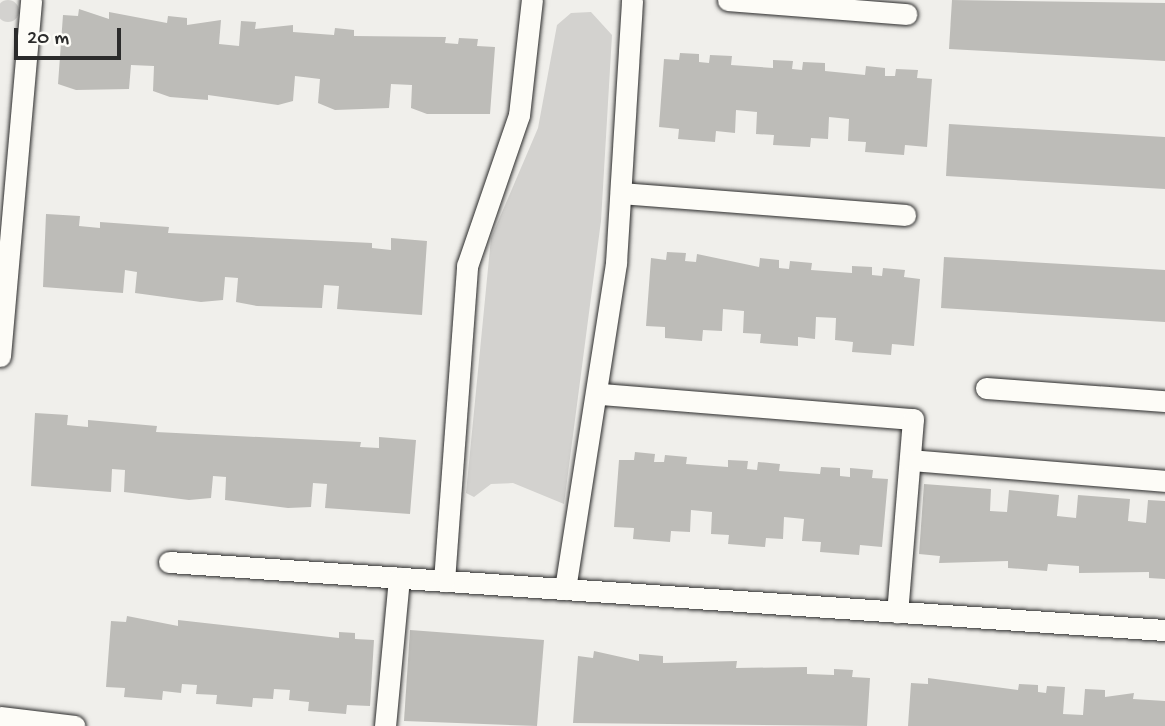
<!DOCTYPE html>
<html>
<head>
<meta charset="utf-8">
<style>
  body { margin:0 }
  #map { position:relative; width:1165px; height:726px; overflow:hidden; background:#f0efeb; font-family:"Gochi Hand",sans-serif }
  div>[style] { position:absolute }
  .green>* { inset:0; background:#d3d2cf }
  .round { border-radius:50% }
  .building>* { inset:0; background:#bdbcb8 }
  .roads { filter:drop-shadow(0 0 2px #2b2b2b) drop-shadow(0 0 2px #2b2b2b) }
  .service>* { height:21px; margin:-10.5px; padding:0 10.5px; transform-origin:10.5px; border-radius:10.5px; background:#fdfcf7 }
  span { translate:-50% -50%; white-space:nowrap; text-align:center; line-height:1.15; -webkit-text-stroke:7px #fdfcf7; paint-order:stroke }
  .scale { position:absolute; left:14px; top:28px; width:107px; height:32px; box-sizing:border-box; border:4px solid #2b2b2b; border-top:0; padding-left:9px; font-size:21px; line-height:24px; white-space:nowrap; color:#2b2b2b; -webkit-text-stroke:5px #fdfcf7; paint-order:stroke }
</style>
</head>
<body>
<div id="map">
  <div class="green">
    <div class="round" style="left:-3px;top:0;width:22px;height:22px"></div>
    <div style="clip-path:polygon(591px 12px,612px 35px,601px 221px,564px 504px,513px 483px,491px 484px,474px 497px,466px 493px,491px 238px,538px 128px,557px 25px,571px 13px)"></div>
  </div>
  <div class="building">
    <div style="clip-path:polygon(952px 0,1165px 3px,1165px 61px,949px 49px)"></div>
    <div style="clip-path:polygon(79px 9px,109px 19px,109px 12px,167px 23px,168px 16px,187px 18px,187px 25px,221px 20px,219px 44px,239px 46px,241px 21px,256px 22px,255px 29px,293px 25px,293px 32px,334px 35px,335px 28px,354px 30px,354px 36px,446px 37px,445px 43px,458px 44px,459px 38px,478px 39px,477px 46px,495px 47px,490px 114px,427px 114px,411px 108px,412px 85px,391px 84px,389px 108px,335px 110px,318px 103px,320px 79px,295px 76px,293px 101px,278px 105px,208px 95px,208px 100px,170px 97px,153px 91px,154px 66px,131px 65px,129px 89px,76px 90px,58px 84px,63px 15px,78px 16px)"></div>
    <div style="clip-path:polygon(680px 53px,699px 54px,699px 62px,709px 63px,710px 55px,732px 56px,731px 65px,773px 68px,773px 60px,793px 61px,792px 69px,802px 70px,803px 62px,825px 63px,825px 71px,865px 75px,866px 66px,885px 68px,885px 76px,895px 76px,896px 69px,918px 70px,917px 78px,932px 79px,927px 147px,905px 145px,904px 155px,865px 152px,866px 142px,848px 141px,849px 119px,829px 117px,828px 139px,811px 138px,810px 147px,773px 145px,774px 135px,756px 134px,757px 112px,736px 110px,735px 133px,716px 131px,715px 142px,678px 139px,679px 129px,659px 127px,664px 59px,679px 60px)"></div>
    <div style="clip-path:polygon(949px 124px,1165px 137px,1165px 189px,946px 176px)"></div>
    <div style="clip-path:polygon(46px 214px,80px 216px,79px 226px,100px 228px,100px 222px,169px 227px,168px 233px,372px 243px,372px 248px,391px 250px,391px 238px,427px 241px,422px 315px,337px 309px,339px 286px,324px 285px,322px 308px,257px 306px,236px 302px,238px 278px,225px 277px,223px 300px,201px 302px,135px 293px,137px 272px,125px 270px,123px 293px,43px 287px)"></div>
    <div style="clip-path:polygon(667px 252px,686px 253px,685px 261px,696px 262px,697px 254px,759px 267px,760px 258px,779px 260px,779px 268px,789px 269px,790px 261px,812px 263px,811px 270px,852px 273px,852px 266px,872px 267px,872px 275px,882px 276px,883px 268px,905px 270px,904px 277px,920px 279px,914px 346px,892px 344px,891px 355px,852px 352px,853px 342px,835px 340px,836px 318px,816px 317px,815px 339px,798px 337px,798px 346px,760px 343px,761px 334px,743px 333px,744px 311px,723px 309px,722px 331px,703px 330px,702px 341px,665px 338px,665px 327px,646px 326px,651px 258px,666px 260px)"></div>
    <div style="clip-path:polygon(944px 257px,1165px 270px,1165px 322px,941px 308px)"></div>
    <div style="clip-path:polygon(35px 413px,68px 415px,67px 425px,88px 427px,88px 420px,157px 426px,156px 432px,361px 442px,360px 447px,379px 448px,379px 437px,416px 440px,410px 514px,325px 508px,327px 484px,313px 483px,311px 507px,288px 508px,225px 500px,226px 477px,213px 476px,211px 498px,189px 500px,124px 492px,125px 470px,112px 469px,111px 492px,31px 486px)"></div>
    <div style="clip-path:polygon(635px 452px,655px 454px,654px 462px,664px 462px,665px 455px,687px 457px,686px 464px,728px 467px,728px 460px,748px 461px,747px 469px,757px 470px,758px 462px,780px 464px,779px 471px,820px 474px,821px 467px,840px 468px,840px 476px,850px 477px,850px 468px,873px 470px,872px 478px,888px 479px,882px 547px,860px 545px,859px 555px,820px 552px,821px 542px,802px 541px,804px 519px,784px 517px,783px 539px,766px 538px,765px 547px,728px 544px,729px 535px,711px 534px,712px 512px,691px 510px,690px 532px,671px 531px,670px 542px,633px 539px,634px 528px,614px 527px,619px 460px,634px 460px)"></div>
    <div style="clip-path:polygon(924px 484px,991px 489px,990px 511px,1007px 512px,1009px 490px,1059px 495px,1057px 516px,1076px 518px,1078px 495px,1130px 499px,1128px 521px,1146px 523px,1148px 500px,1165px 501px,1165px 579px,1149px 578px,1149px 572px,1079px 573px,1079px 566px,1048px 564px,1047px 571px,1008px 568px,1008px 561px,939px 563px,940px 556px,919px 554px)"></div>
    <div style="clip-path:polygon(127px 616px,178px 626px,178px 620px,339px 638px,339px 632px,355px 633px,355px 639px,374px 640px,370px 706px,347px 705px,346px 714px,308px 711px,309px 702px,289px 700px,290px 690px,274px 689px,273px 699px,253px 698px,252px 707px,216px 704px,217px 695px,196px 694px,197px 685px,182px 684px,181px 693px,163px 691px,162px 700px,124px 697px,125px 688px,106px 687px,111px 621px,126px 622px)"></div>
    <div style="clip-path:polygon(410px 630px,544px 640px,537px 726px,404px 721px)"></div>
    <div style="clip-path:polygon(594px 651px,639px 661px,639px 654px,663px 656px,663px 663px,737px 661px,736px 668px,807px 667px,807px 674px,834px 675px,834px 669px,853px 670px,852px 677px,870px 678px,867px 726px,573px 723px,578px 656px,593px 658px)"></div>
    <div style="clip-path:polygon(928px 678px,1018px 690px,1019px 684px,1038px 685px,1038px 692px,1046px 693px,1047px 686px,1065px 687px,1063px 714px,1083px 715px,1085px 689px,1105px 690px,1105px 697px,1134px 693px,1133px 699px,1165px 701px,1165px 726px,908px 726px,911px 683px,928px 684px)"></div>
  </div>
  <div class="roads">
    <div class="service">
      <div style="left:728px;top:0;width:179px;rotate:4.5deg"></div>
      <div style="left:621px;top:193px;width:285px;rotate:4.4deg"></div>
      <div style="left:0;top:356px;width:357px;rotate:-85deg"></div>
      <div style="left:986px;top:388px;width:179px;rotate:4.2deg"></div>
      <div style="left:601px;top:394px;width:313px;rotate:4.6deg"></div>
      <div style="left:913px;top:419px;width:194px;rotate:94.7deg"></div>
      <div style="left:910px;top:460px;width:256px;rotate:4.7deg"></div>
      <div style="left:169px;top:562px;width:998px;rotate:3.91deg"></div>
      <div style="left:444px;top:581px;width:316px;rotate:-85.8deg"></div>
      <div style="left:467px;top:266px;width:160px;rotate:-71deg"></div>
      <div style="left:519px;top:115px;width:116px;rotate:-83.6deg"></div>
      <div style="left:565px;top:589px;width:330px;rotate:-81.1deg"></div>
      <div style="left:616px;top:263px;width:263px;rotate:-86.5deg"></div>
      <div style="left:0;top:717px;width:75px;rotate:6.9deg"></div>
      <div style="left:385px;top:726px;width:149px;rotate:-84.6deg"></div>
    </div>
  </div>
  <div class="scale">20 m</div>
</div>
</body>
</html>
